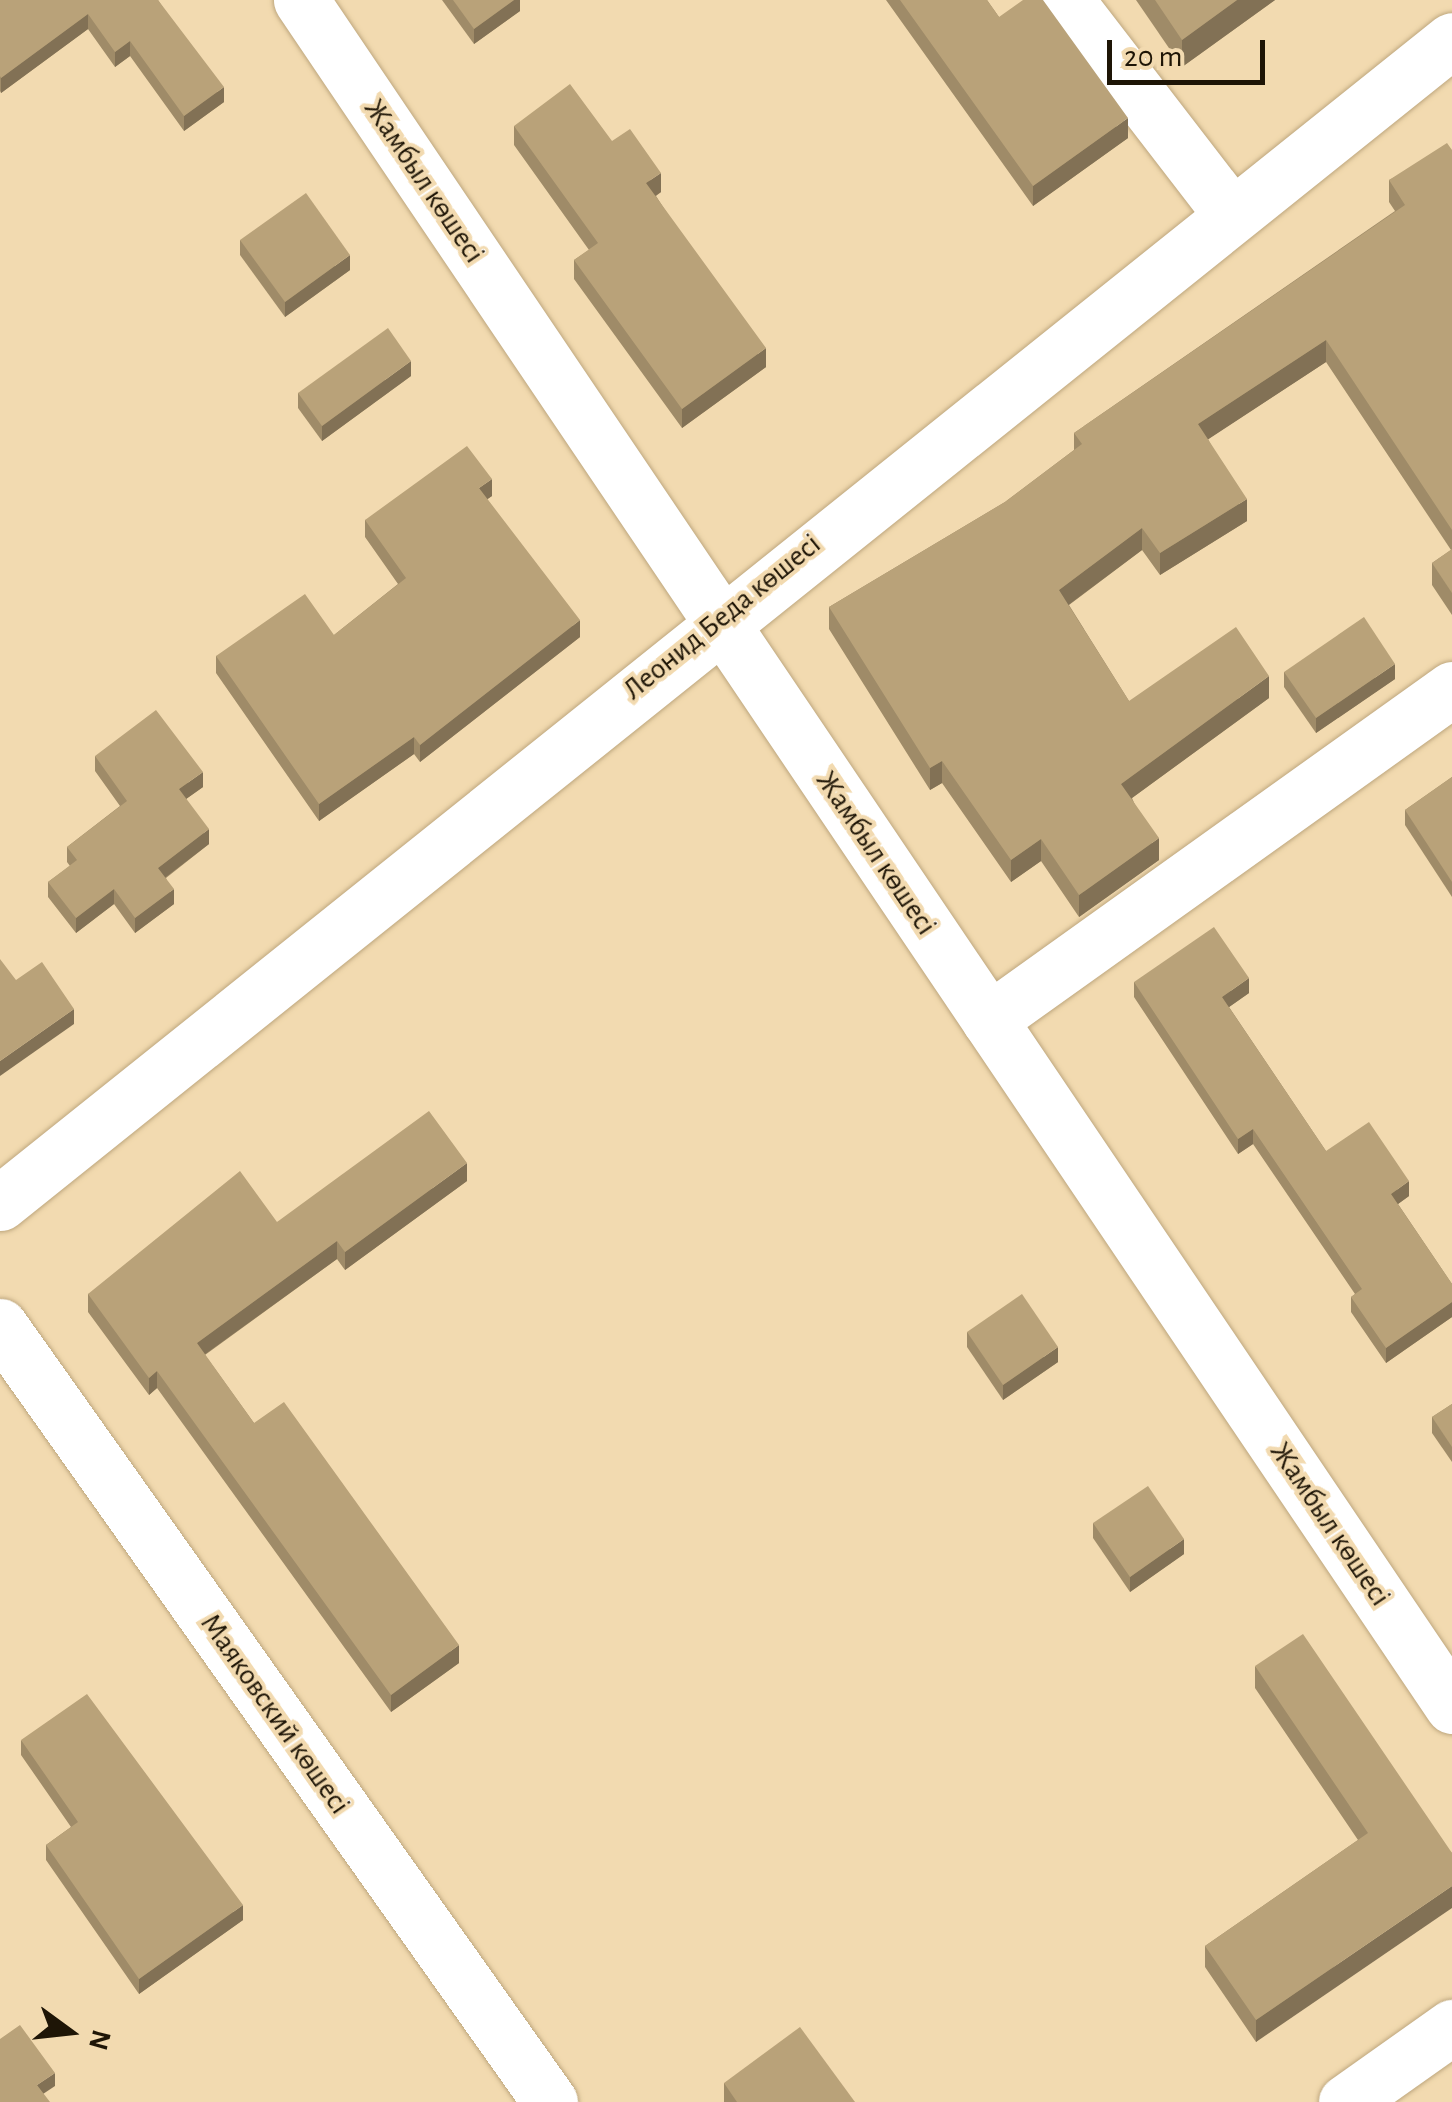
<!DOCTYPE html>
<html>
<head>
<meta charset="utf-8">
<style>
  body { margin:0 }
  #map { position:relative; width:1452px; height:2102px; overflow:hidden; background:#f2dab0; font-family:"Alegreya Sans",sans-serif }
  div>[style] { position:absolute }
  .roads { filter:drop-shadow(0 0 2px #bea77e) drop-shadow(0 0 2px #bea77e) }
  .minor>* { height:55px; margin:-27.5px; padding:0 27.5px; transform-origin:27.5px; border-radius:27.5px; background:#fff }
  .major>* { height:55px; margin:-27.5px; padding:0 27.5px; transform-origin:27.5px; border-radius:27.5px; background:#fff }
  .wall>* { inset:0; background:#9f8b68 }
  .shaded-wall>* { inset:0; background:#827155 }
  .building>* { inset:0; background:#b9a279 }
  span { translate:-50% -50%; white-space:nowrap; text-align:center; line-height:1.15; -webkit-text-stroke:8px #f2dab0; paint-order:stroke }
  .street-label { font-size:30px; color:#1e1506 }
  .north { position:absolute; left:20px; top:1982px; width:100px; height:100px; -webkit-text-stroke:8px #f2dab0; paint-order:stroke; rotate:105deg; font-size:28px; font-weight:700; line-height:40px; text-align:center; color:#1e1506 }
  .north::after { content:''; display:block; margin:auto; width:35px; height:45px; background:#1e1506; clip-path:polygon(50% 0,100% 100%,50% 72%,0 100%) }
  .scale { position:absolute; left:1107px; top:40px; width:158px; height:45px; box-sizing:border-box; border:5px solid #1e1506; border-top:0; padding-left:12px; font-size:30px; line-height:35px; white-space:nowrap; color:#1e1506; -webkit-text-stroke:8px #f2dab0; paint-order:stroke }
</style>
</head>
<body>
<div id="map">
  <div class="roads">
    <div class="minor">
      <div style="left:301px;top:0;width:2058px;rotate:55.99deg"></div>
      <div style="left:1066px;top:0;width:269px;rotate:52.4deg"></div>
      <div style="left:989px;top:1020px;width:569px;rotate:-35.56deg"></div>
      <div style="left:0;top:1203px;width:1860px;rotate:-38.69deg"></div>
      <div style="left:1346px;top:2102px;width:130px;rotate:-35.3deg"></div>
    </div>
    <div class="major">
      <div style="left:0;top:1326px;width:951px;rotate:54.67deg"></div>
    </div>
  </div>
  <div class="wall">
    <div style="clip-path:polygon(0 0,158px 0,224px 102px,184px 131px,130px 56px,115px 67px,88px 29px,1px 93px,0 91px)"></div>
    <div style="clip-path:polygon(442px 0,520px 0,520px 11px,474px 44px)"></div>
    <div style="clip-path:polygon(886px 0,987px 0,999px 17px,1128px 138px,1033px 206px)"></div>
    <div style="clip-path:polygon(1136px 0,1275px 0,1182px 67px)"></div>
    <div style="clip-path:polygon(514px 126px,612px 141px,661px 192px,656px 196px,766px 367px,682px 428px,574px 279px,574px 260px,589px 250px,514px 145px)"></div>
    <div style="clip-path:polygon(1452px 150px,1452px 615px,1432px 585px,1432px 563px,1451px 550px,1326px 362px,1208px 439px,1247px 521px,1160px 575px,1142px 550px,1069px 605px,1129px 701px,1269px 698px,1132px 798px,1159px 860px,1079px 917px,1041px 861px,1011px 882px,942px 783px,930px 790px,829px 629px,829px 607px,1005px 502px,1074px 450px,1074px 433px,1395px 211px,1389px 202px,1389px 180px)"></div>
    <div style="clip-path:polygon(240px 240px,350px 270px,285px 317px,240px 255px)"></div>
    <div style="clip-path:polygon(411px 376px,322px 441px,298px 408px,298px 393px)"></div>
    <div style="clip-path:polygon(492px 496px,487px 499px,580px 637px,420px 762px,414px 754px,319px 821px,216px 673px,216px 656px,334px 635px,398px 584px,365px 537px,365px 520px)"></div>
    <div style="clip-path:polygon(1284px 672px,1395px 679px,1316px 733px,1284px 687px)"></div>
    <div style="clip-path:polygon(95px 756px,203px 787px,186px 799px,209px 844px,166px 878px,174px 904px,135px 933px,114px 904px,76px 933px,48px 897px,48px 882px,70px 866px,67px 862px,67px 847px,120px 806px,95px 771px)"></div>
    <div style="clip-path:polygon(1452px 777px,1452px 897px,1405px 825px,1405px 810px)"></div>
    <div style="clip-path:polygon(1134px 982px,1249px 993px,1229px 1007px,1326px 1151px,1409px 1196px,1398px 1204px,1452px 1284px,1452px 1317px,1386px 1363px,1351px 1312px,1351px 1297px,1355px 1294px,1253px 1144px,1238px 1154px,1134px 997px)"></div>
    <div style="clip-path:polygon(467px 1181px,345px 1270px,337px 1259px,205px 1355px,254px 1423px,459px 1663px,391px 1712px,157px 1388px,149px 1395px,88px 1312px,88px 1294px,277px 1222px)"></div>
    <div style="clip-path:polygon(967px 1332px,1058px 1362px,1003px 1400px,967px 1347px)"></div>
    <div style="clip-path:polygon(1452px 1404px,1452px 1462px,1432px 1433px,1432px 1417px)"></div>
    <div style="clip-path:polygon(1093px 1523px,1184px 1554px,1130px 1592px,1093px 1538px)"></div>
    <div style="clip-path:polygon(1255px 1666px,1452px 1853px,1256px 2042px,1205px 1967px,1205px 1946px,1358px 1840px,1255px 1688px)"></div>
    <div style="clip-path:polygon(21px 1740px,243px 1920px,139px 1994px,46px 1860px,46px 1845px,71px 1827px,21px 1755px)"></div>
    <div style="clip-path:polygon(724px 2083px,855px 2102px,724px 2102px)"></div>
  </div>
  <div class="shaded-wall">
    <div style="clip-path:polygon(514px 0,520px 0,520px 11px,474px 44px,474px 29px)"></div>
    <div style="clip-path:polygon(1237px 0,1275px 0,1182px 67px,1182px 40px)"></div>
    <div style="clip-path:polygon(88px 14px,88px 29px,1px 93px,1px 78px)"></div>
    <div style="clip-path:polygon(130px 41px,130px 56px,115px 67px,115px 52px)"></div>
    <div style="clip-path:polygon(224px 87px,224px 102px,184px 131px,184px 116px)"></div>
    <div style="clip-path:polygon(1128px 118px,1128px 138px,1033px 206px,1033px 186px)"></div>
    <div style="clip-path:polygon(661px 173px,661px 192px,646px 202px,646px 183px)"></div>
    <div style="clip-path:polygon(350px 255px,350px 270px,285px 317px,285px 302px)"></div>
    <div style="clip-path:polygon(1326px 340px,1326px 362px,1198px 446px,1198px 424px)"></div>
    <div style="clip-path:polygon(766px 348px,766px 367px,682px 428px,682px 409px)"></div>
    <div style="clip-path:polygon(411px 361px,411px 376px,322px 441px,322px 426px)"></div>
    <div style="clip-path:polygon(492px 479px,492px 496px,479px 505px,479px 488px)"></div>
    <div style="clip-path:polygon(1247px 499px,1247px 521px,1160px 575px,1160px 553px)"></div>
    <div style="clip-path:polygon(1142px 528px,1142px 550px,1059px 612px,1059px 590px)"></div>
    <div style="clip-path:polygon(580px 620px,580px 637px,420px 762px,420px 745px)"></div>
    <div style="clip-path:polygon(1395px 664px,1395px 679px,1316px 733px,1316px 718px)"></div>
    <div style="clip-path:polygon(1269px 676px,1269px 698px,1121px 806px,1121px 784px)"></div>
    <div style="clip-path:polygon(414px 737px,414px 754px,319px 821px,319px 804px)"></div>
    <div style="clip-path:polygon(942px 761px,942px 783px,930px 790px,930px 768px)"></div>
    <div style="clip-path:polygon(203px 772px,203px 787px,179px 804px,179px 789px)"></div>
    <div style="clip-path:polygon(209px 829px,209px 844px,158px 883px,158px 868px)"></div>
    <div style="clip-path:polygon(1159px 838px,1159px 860px,1079px 917px,1079px 895px)"></div>
    <div style="clip-path:polygon(1041px 839px,1041px 861px,1011px 882px,1011px 860px)"></div>
    <div style="clip-path:polygon(114px 889px,114px 904px,76px 933px,76px 918px)"></div>
    <div style="clip-path:polygon(174px 889px,174px 904px,135px 933px,135px 918px)"></div>
    <div style="clip-path:polygon(1249px 978px,1249px 993px,1222px 1012px,1222px 997px)"></div>
    <div style="clip-path:polygon(74px 1009px,74px 1024px,0 1076px,0 1061px)"></div>
    <div style="clip-path:polygon(1253px 1129px,1253px 1144px,1238px 1154px,1238px 1139px)"></div>
    <div style="clip-path:polygon(467px 1163px,467px 1181px,345px 1270px,345px 1252px)"></div>
    <div style="clip-path:polygon(1409px 1181px,1409px 1196px,1391px 1209px,1391px 1194px)"></div>
    <div style="clip-path:polygon(337px 1241px,337px 1259px,197px 1360px,197px 1343px)"></div>
    <div style="clip-path:polygon(1452px 1302px,1452px 1317px,1386px 1363px,1386px 1348px)"></div>
    <div style="clip-path:polygon(1058px 1347px,1058px 1362px,1003px 1400px,1003px 1385px)"></div>
    <div style="clip-path:polygon(157px 1371px,157px 1388px,149px 1395px,149px 1378px)"></div>
    <div style="clip-path:polygon(1184px 1539px,1184px 1554px,1130px 1592px,1130px 1577px)"></div>
    <div style="clip-path:polygon(459px 1645px,459px 1663px,391px 1712px,391px 1695px)"></div>
    <div style="clip-path:polygon(1452px 1886px,1452px 1908px,1256px 2042px,1256px 2020px)"></div>
    <div style="clip-path:polygon(243px 1905px,243px 1920px,139px 1994px,139px 1979px)"></div>
    <div style="clip-path:polygon(55px 2073px,55px 2086px,37px 2098px,37px 2085px)"></div>
  </div>
  <div class="building">
    <div style="clip-path:polygon(0 0,158px 0,224px 87px,184px 116px,130px 41px,115px 52px,88px 14px,1px 78px,0 76px)"></div>
    <div style="clip-path:polygon(453px 0,514px 0,474px 29px)"></div>
    <div style="clip-path:polygon(900px 0,987px 0,999px 17px,1023px 0,1043px 0,1128px 118px,1033px 186px)"></div>
    <div style="clip-path:polygon(1155px 0,1237px 0,1182px 40px)"></div>
    <div style="clip-path:polygon(570px 84px,612px 141px,630px 129px,661px 173px,646px 183px,766px 348px,682px 409px,574px 260px,598px 243px,514px 126px)"></div>
    <div style="clip-path:polygon(1447px 143px,1452px 150px,1452px 530px,1326px 340px,1198px 424px,1247px 499px,1160px 553px,1142px 528px,1059px 590px,1129px 701px,1236px 627px,1269px 676px,1121px 784px,1159px 838px,1079px 895px,1041px 839px,1011px 860px,942px 761px,930px 768px,829px 607px,1005px 502px,1082px 444px,1074px 433px,1405px 205px,1389px 180px)"></div>
    <div style="clip-path:polygon(306px 193px,350px 255px,285px 302px,240px 240px)"></div>
    <div style="clip-path:polygon(388px 328px,411px 361px,322px 426px,298px 393px)"></div>
    <div style="clip-path:polygon(467px 446px,492px 479px,479px 488px,580px 620px,420px 745px,414px 737px,319px 804px,216px 656px,305px 594px,334px 635px,406px 578px,365px 520px)"></div>
    <div style="clip-path:polygon(1452px 549px,1452px 593px,1432px 563px)"></div>
    <div style="clip-path:polygon(1364px 617px,1395px 664px,1316px 718px,1284px 672px)"></div>
    <div style="clip-path:polygon(156px 710px,203px 772px,179px 789px,209px 829px,158px 868px,174px 889px,135px 918px,114px 889px,76px 918px,48px 882px,77px 860px,67px 847px,127px 801px,95px 756px)"></div>
    <div style="clip-path:polygon(1452px 777px,1452px 882px,1405px 810px)"></div>
    <div style="clip-path:polygon(1214px 927px,1249px 978px,1222px 997px,1326px 1151px,1369px 1122px,1409px 1181px,1391px 1194px,1452px 1284px,1452px 1302px,1386px 1348px,1351px 1297px,1362px 1289px,1253px 1129px,1238px 1139px,1134px 982px)"></div>
    <div style="clip-path:polygon(0 959px,16px 980px,42px 962px,74px 1009px,0 1061px)"></div>
    <div style="clip-path:polygon(429px 1111px,467px 1163px,345px 1252px,337px 1241px,197px 1343px,254px 1423px,284px 1402px,459px 1645px,391px 1695px,157px 1371px,149px 1378px,88px 1294px,240px 1171px,277px 1222px)"></div>
    <div style="clip-path:polygon(1022px 1294px,1058px 1347px,1003px 1385px,967px 1332px)"></div>
    <div style="clip-path:polygon(1452px 1404px,1452px 1447px,1432px 1417px)"></div>
    <div style="clip-path:polygon(1148px 1486px,1184px 1539px,1130px 1577px,1093px 1523px)"></div>
    <div style="clip-path:polygon(1303px 1634px,1452px 1853px,1452px 1886px,1256px 2020px,1205px 1946px,1368px 1833px,1255px 1666px)"></div>
    <div style="clip-path:polygon(87px 1694px,243px 1905px,139px 1979px,46px 1845px,78px 1822px,21px 1740px)"></div>
    <div style="clip-path:polygon(20px 2025px,55px 2073px,37px 2085px,50px 2102px,0 2102px,0 2039px)"></div>
    <div style="clip-path:polygon(800px 2027px,855px 2102px,737px 2102px,724px 2083px)"></div>
  </div>
  <div class="street-label">
    <span style="left:424px;top:181px;rotate:56deg">Жамбыл көшесі</span>
    <span style="left:722px;top:617px;rotate:-39deg">Леонид Беда көшесі</span>
    <span style="left:876px;top:853px;rotate:56deg">Жамбыл көшесі</span>
    <span style="left:1330px;top:1524px;rotate:56deg">Жамбыл көшесі</span>
    <span style="left:275px;top:1714px;rotate:55deg">Маяковский көшесі</span>
  </div>
  <div class="north">N</div>
  <div class="scale">20 m</div>
</div>
</body>
</html>
